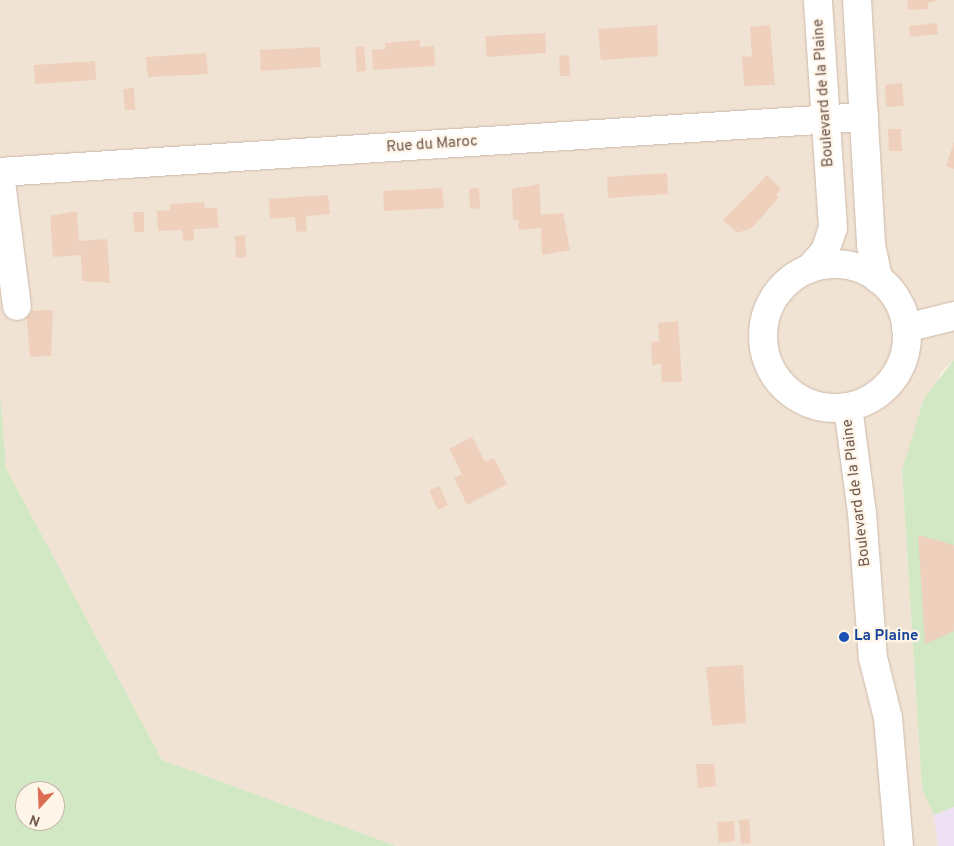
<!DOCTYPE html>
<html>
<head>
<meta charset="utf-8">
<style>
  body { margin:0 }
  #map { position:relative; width:954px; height:846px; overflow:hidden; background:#faf1e4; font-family:Overpass,sans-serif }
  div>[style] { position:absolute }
  .residential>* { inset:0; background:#f1e3d3 }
  .education>* { inset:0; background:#eee1f6 }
  .green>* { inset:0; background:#d2e7c3 }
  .building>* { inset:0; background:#eed0bd }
  .roads { filter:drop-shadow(0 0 1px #cbb9ab) drop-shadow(0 0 1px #cbb9ab) }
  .minor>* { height:28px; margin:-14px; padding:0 14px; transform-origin:14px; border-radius:14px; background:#fff }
  .minor>.ring { margin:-14px; padding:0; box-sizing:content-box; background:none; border:28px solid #fff; border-radius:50% }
  .dots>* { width:14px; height:14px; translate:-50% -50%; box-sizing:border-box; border:2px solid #fef5e9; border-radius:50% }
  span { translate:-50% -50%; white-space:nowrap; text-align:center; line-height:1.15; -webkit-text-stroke:4.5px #fef5e9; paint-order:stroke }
  .street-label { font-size:15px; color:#71584b }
  .transit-label { font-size:15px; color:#164399; font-weight:700 }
  .left { translate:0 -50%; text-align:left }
  .north { position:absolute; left:15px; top:781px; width:50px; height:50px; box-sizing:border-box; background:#fef5e9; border:1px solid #c6b6aa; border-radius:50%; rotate:200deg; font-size:14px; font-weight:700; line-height:20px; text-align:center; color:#71584b }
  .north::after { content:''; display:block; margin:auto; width:18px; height:22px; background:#db6e52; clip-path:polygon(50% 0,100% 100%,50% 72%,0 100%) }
</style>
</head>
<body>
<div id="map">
  <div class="residential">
    <div style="clip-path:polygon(0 0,954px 0,954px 360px,941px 372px,902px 470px,922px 788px,934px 815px,938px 846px,396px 846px,162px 760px,6px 468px,0 392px)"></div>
  </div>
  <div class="education">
    <div style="clip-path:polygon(954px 807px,954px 846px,938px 846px,934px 815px)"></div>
  </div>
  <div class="green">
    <div style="clip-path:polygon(954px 360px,954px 807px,934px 815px,922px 789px,902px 470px,924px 398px)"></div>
    <div style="clip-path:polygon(evenodd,0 392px,6px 468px,162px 760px,396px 846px,0 846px,0 392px,25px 791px,55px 791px,55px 821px,25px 821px,25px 791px)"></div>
  </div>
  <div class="building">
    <div style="clip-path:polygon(907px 0,939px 0,928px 3px,928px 9px,908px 10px)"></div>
    <div style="clip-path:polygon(937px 23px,938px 34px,910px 37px,909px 26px)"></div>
    <div style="clip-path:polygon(657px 25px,658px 56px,601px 60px,598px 29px)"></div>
    <div style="clip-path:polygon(770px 25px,775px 85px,744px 86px,742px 57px,752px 56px,750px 27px)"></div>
    <div style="clip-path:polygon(545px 33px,546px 53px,487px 57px,485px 36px)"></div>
    <div style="clip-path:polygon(420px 40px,420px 47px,434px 46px,435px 66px,373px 70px,372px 50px,385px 49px,385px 43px)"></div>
    <div style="clip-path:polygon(364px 46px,366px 71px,357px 72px,355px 47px)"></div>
    <div style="clip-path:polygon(320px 47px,321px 67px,261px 71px,260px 50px)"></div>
    <div style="clip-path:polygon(206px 53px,208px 74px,148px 77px,146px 57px)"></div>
    <div style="clip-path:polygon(569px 55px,570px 76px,560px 76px,559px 56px)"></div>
    <div style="clip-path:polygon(95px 61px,96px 80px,35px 84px,34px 65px)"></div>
    <div style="clip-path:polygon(902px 83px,904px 106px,886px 107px,885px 85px)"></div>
    <div style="clip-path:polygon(134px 88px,135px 110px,125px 110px,123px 89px)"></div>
    <div style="clip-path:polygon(888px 129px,901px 129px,902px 151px,889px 151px)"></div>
    <div style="clip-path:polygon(954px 142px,954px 169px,946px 166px)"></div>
    <div style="clip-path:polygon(667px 173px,668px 194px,608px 198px,607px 177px)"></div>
    <div style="clip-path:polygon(767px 175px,781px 189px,776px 194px,779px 197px,752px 228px,737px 233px,723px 220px)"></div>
    <div style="clip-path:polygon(539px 184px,541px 215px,563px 213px,570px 250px,542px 255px,541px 228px,519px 230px,518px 220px,513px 220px,512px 189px)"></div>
    <div style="clip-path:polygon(442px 188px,444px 208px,384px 211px,383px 191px)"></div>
    <div style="clip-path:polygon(479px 188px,480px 208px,470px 209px,469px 189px)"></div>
    <div style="clip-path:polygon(328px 195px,330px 214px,306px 216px,307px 231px,296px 232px,295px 217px,270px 219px,269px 199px)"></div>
    <div style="clip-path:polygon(204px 202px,205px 208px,217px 208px,219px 228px,194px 229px,194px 240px,183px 241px,182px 230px,158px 231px,157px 211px,170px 210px,170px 204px)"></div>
    <div style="clip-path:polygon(77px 211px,79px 241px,107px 239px,110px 283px,82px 281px,81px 255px,53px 257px,50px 216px)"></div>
    <div style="clip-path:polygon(133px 212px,144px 212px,144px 232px,134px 232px)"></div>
    <div style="clip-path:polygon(245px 235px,246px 257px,236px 258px,235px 236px)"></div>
    <div style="clip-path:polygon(53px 310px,51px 356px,30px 357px,26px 311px)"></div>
    <div style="clip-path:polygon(678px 321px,682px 382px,662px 382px,661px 364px,652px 365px,651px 342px,659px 341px,658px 323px)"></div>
    <div style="clip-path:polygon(472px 437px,485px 462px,494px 458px,507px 484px,467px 505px,454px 478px,462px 474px,449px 449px)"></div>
    <div style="clip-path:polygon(439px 486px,448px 505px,438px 510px,429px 491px)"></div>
    <div style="clip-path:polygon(918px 535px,954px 545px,954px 631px,925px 644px)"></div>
    <div style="clip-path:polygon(743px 665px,746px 723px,712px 726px,706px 667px)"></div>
    <div style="clip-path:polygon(696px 764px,714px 764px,716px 786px,698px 788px)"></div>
    <div style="clip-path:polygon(749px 819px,751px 843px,741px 844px,739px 820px)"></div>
    <div style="clip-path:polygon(734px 821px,735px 841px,719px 843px,717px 822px)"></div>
  </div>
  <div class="roads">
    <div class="minor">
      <div style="left:857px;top:0;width:245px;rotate:86.7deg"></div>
      <div style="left:871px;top:245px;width:35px;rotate:78deg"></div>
      <div style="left:0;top:172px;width:866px;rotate:-3.64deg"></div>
      <div style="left:0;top:174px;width:133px;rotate:82.7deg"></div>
      <div class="ring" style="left:763px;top:264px;width:116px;height:116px"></div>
      <div style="left:809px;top:269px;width:24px;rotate:-48deg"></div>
      <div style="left:825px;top:251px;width:24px;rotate:-71deg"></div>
      <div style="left:833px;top:228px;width:228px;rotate:-93.8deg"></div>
      <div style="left:906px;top:328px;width:49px;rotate:-14deg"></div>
      <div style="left:848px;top:407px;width:107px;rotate:82.5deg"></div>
      <div style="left:862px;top:513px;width:145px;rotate:85.7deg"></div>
      <div style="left:873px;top:658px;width:62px;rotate:76deg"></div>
      <div style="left:888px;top:718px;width:128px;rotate:85.1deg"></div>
    </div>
  </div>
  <div class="dots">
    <div style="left:844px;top:637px;background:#1a4fb4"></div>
  </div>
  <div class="street-label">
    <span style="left:824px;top:93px;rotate:-94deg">Boulevard de la Plaine</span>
    <span style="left:432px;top:145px;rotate:-4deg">Rue du Maroc</span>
    <span style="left:857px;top:493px;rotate:-97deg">Boulevard de la Plaine</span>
  </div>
  <div class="transit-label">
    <span class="left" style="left:854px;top:637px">La Plaine</span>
  </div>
  <div class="north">N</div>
</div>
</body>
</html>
